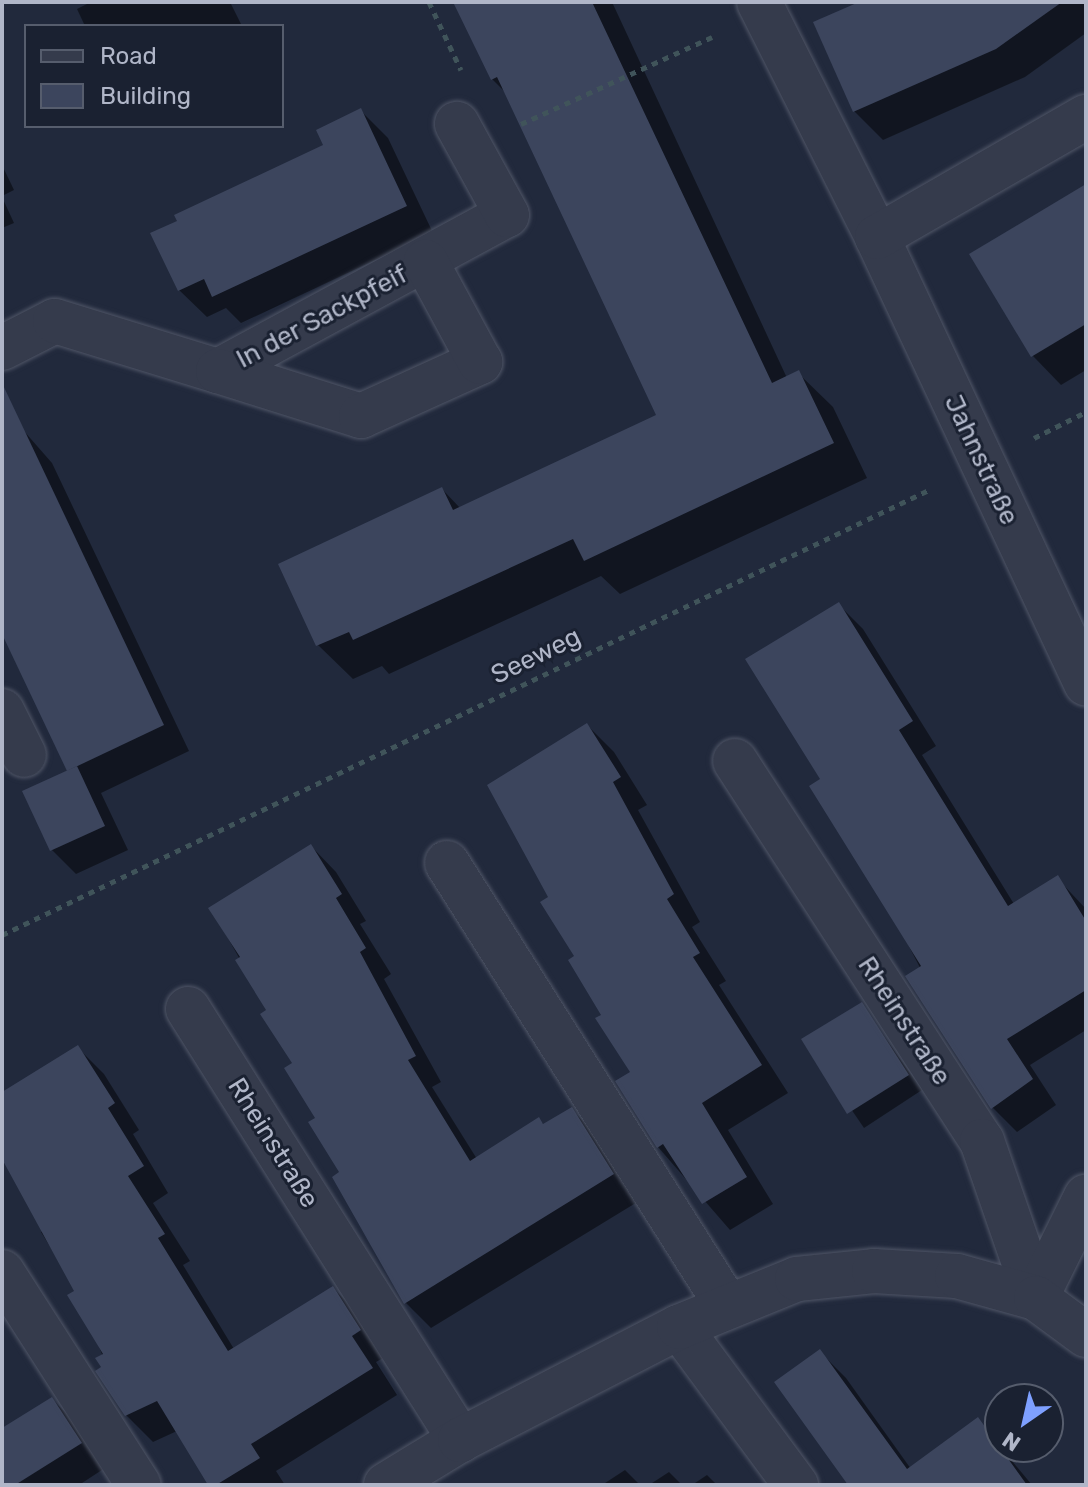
<!DOCTYPE html>
<html>
<head>
<meta charset="utf-8">
<style>
  body { margin:0 }
  #map { position:relative; width:1088px; height:1487px; overflow:hidden; background:#21293c; font-family:Rubik,sans-serif }
  div>[style] { position:absolute }
  .shadow>* { inset:0; background:#0007 }
  .building>* { inset:0; background:#3c455d }
  .path>* { height:5px; margin-top:-2.5px; transform-origin:0; background:repeating-linear-gradient(90deg,#40545a 0 6px,transparent 0 12px) }
  .roads { filter:drop-shadow(0 0 2px #505667) drop-shadow(0 0 2px #505667) }
  .minor>* { height:44px; margin:-22px; padding:0 22px; transform-origin:22px; border-radius:22px; background:#353b4c }
  span { translate:-50% -50%; white-space:nowrap; text-align:center; line-height:1.15; -webkit-text-stroke:6px #1a2131; paint-order:stroke }
  .street-label { font-size:26px; color:#b0b6c8 }
  .frame { position:absolute; inset:0; border:4px solid #b0b6c8; pointer-events:none }
  .legend { position:absolute; left:24px; top:24px; width:260px; height:104px; box-sizing:border-box; background:#1a2131; border:2px solid #565d6d; margin:0; padding:10px 14px; list-style:none; font-size:24px; color:#b0b6c8 }
  .legend li { display:flex; align-items:center; gap:16px; height:40px }
  .legend b { width:40px; border:2px solid #565d6d }
  .north { position:absolute; left:984px; top:1383px; width:80px; height:80px; box-sizing:border-box; background:#1a2131; border:2px solid #565d6d; border-radius:50%; rotate:214deg; font-size:22px; font-weight:700; line-height:32px; text-align:center; color:#b0b6c8 }
  .north::after { content:''; display:block; margin:auto; width:28px; height:36px; background:#7ea0ff; clip-path:polygon(50% 0,100% 100%,50% 72%,0 100%) }
</style>
</head>
<body>
<div id="map">
  <div class="shadow">
    <div style="clip-path:polygon(91px 2px,230px 2px,242px 26px,85px 26px,77px 9px)"></div>
    <div style="clip-path:polygon(455px 2px,612px 2px,787px 378px,798px 373px,833px 407px,867px 478px,620px 594px,601px 576px,389px 674px,382px 666px,353px 679px,318px 645px,442px 489px,461px 509px,659px 416px,508px 95px,492px 79px)"></div>
    <div style="clip-path:polygon(864px 2px,1086px 2px,1086px 33px,1025px 77px,883px 140px,854px 111px)"></div>
    <div style="clip-path:polygon(361px 111px,388px 138px,433px 233px,241px 323px,226px 308px,207px 317px,179px 290px)"></div>
    <div style="clip-path:polygon(2px 165px,14px 190px,2px 196px)"></div>
    <div style="clip-path:polygon(1086px 193px,1086px 370px,1061px 385px,1033px 356px,971px 255px)"></div>
    <div style="clip-path:polygon(2px 197px,14px 223px,2px 228px)"></div>
    <div style="clip-path:polygon(2px 406px,52px 463px,189px 751px,101px 793px,128px 850px,76px 874px,52px 850px,69px 772px,2px 630px)"></div>
    <div style="clip-path:polygon(838px 604px,863px 629px,936px 746px,922px 755px,1014px 904px,1057px 878px,1086px 909px,1086px 1030px,1030px 1065px,1056px 1105px,1017px 1132px,992px 1107px,823px 780px)"></div>
    <div style="clip-path:polygon(587px 725px,614px 752px,647px 805px,638px 810px,700px 922px,692px 927px,726px 981px,719px 985px,788px 1093px,728px 1130px,773px 1204px,730px 1230px,658px 1147px,632px 1073px,550px 898px)"></div>
    <div style="clip-path:polygon(311px 846px,336px 872px,366px 921px,360px 924px,391px 974px,384px 979px,441px 1082px,432px 1087px,477px 1159px,539px 1120px,545px 1126px,571px 1109px,597px 1135px,639px 1201px,431px 1328px,405px 1302px,269px 1011px,211px 908px)"></div>
    <div style="clip-path:polygon(862px 1005px,922px 1090px,864px 1128px,804px 1040px)"></div>
    <div style="clip-path:polygon(78px 1048px,104px 1074px,139px 1130px,133px 1134px,168px 1193px,153px 1203px,190px 1261px,183px 1265px,234px 1349px,333px 1288px,359px 1314px,385px 1357px,376px 1362px,397px 1395px,276px 1471px,285px 1485px,211px 1485px,177px 1431px,153px 1442px,126px 1415px,77px 1291px,41px 1232px,47px 1228px,2px 1146px,2px 1094px)"></div>
    <div style="clip-path:polygon(820px 1352px,846px 1378px,911px 1469px,978px 1420px,1032px 1485px,848px 1485px)"></div>
    <div style="clip-path:polygon(52px 1399px,77px 1424px,105px 1468px,79px 1485px,2px 1485px,2px 1430px)"></div>
    <div style="clip-path:polygon(625px 1470px,640px 1485px,602px 1485px)"></div>
    <div style="clip-path:polygon(669px 1472px,682px 1485px,649px 1485px)"></div>
    <div style="clip-path:polygon(707px 1475px,717px 1485px,692px 1485px)"></div>
  </div>
  <div class="building">
    <div style="clip-path:polygon(453px 2px,592px 2px,772px 383px,799px 370px,834px 443px,584px 561px,573px 539px,353px 640px,349px 632px,316px 646px,278px 564px,442px 487px,453px 510px,656px 415px,497px 77px,491px 80px)"></div>
    <div style="clip-path:polygon(859px 2px,1062px 2px,996px 49px,853px 112px,813px 22px)"></div>
    <div style="clip-path:polygon(361px 108px,407px 206px,212px 297px,204px 279px,178px 291px,150px 233px,177px 221px,174px 215px,323px 145px,316px 130px)"></div>
    <div style="clip-path:polygon(1086px 184px,1086px 324px,1031px 357px,969px 254px)"></div>
    <div style="clip-path:polygon(2px 383px,164px 725px,67px 771px,2px 634px)"></div>
    <div style="clip-path:polygon(839px 602px,913px 721px,899px 730px,1008px 906px,1058px 875px,1086px 921px,1086px 990px,1007px 1039px,1033px 1079px,991px 1109px,905px 976px,921px 966px,809px 786px,820px 779px,745px 659px)"></div>
    <div style="clip-path:polygon(587px 723px,621px 777px,613px 782px,674px 894px,667px 899px,700px 953px,693px 957px,762px 1065px,702px 1103px,747px 1177px,702px 1204px,663px 1144px,657px 1148px,615px 1081px,630px 1072px,595px 1018px,601px 1015px,568px 960px,574px 956px,540px 902px,548px 897px,487px 785px)"></div>
    <div style="clip-path:polygon(77px 766px,105px 826px,50px 851px,22px 791px)"></div>
    <div style="clip-path:polygon(311px 844px,342px 894px,336px 898px,366px 948px,360px 952px,416px 1056px,408px 1060px,470px 1161px,539px 1117px,543px 1124px,572px 1107px,614px 1174px,404px 1304px,332px 1177px,339px 1172px,308px 1122px,315px 1118px,284px 1068px,292px 1063px,260px 1014px,266px 1010px,235px 960px,240px 957px,208px 908px)"></div>
    <div style="clip-path:polygon(862px 1002px,909px 1075px,847px 1114px,801px 1039px)"></div>
    <div style="clip-path:polygon(78px 1045px,115px 1103px,108px 1108px,144px 1166px,128px 1176px,165px 1234px,158px 1238px,228px 1351px,333px 1286px,361px 1330px,352px 1336px,373px 1368px,251px 1444px,260px 1458px,216px 1485px,208px 1485px,157px 1401px,125px 1416px,95px 1371px,101px 1367px,95px 1358px,103px 1354px,67px 1295px,74px 1291px,2px 1159px,2px 1092px)"></div>
    <div style="clip-path:polygon(820px 1349px,907px 1469px,978px 1417px,1027px 1485px,848px 1485px,774px 1382px)"></div>
    <div style="clip-path:polygon(52px 1397px,82px 1443px,15px 1485px,2px 1485px,2px 1428px)"></div>
  </div>
  <div class="path">
    <div style="left:429px;top:2px;width:75px;rotate:64.8deg"></div>
    <div style="left:521px;top:124px;width:210px;rotate:-24.5deg"></div>
    <div style="left:1034px;top:438px;width:58px;rotate:-26.6deg"></div>
    <div style="left:2px;top:935px;width:1031px;rotate:-25.65deg"></div>
  </div>
  <div class="roads">
    <div class="minor">
      <div style="left:759px;top:2px;width:263px;rotate:63.3deg"></div>
      <div style="left:877px;top:237px;width:493px;rotate:64.9deg"></div>
      <div style="left:877px;top:237px;width:241px;rotate:-29.9deg"></div>
      <div style="left:2px;top:348px;width:59px;rotate:-27deg"></div>
      <div style="left:55px;top:321px;width:170px;rotate:17.1deg"></div>
      <div style="left:218px;top:371px;width:328px;rotate:-28.4deg"></div>
      <div style="left:507px;top:215px;width:104px;rotate:-118.8deg"></div>
      <div style="left:218px;top:371px;width:150px;rotate:17.5deg"></div>
      <div style="left:361px;top:416px;width:131px;rotate:-24.4deg"></div>
      <div style="left:480px;top:362px;width:114px;rotate:-118.4deg"></div>
      <div style="left:2px;top:711px;width:49px;rotate:63.4deg"></div>
      <div style="left:735px;top:761px;width:453px;rotate:57deg"></div>
      <div style="left:982px;top:1141px;width:166px;rotate:71deg"></div>
      <div style="left:447px;top:863px;width:522px;rotate:57.68deg"></div>
      <div style="left:188px;top:1009px;width:510px;rotate:57.74deg"></div>
      <div style="left:2px;top:1272px;width:253px;rotate:57.3deg"></div>
      <div style="left:1036px;top:1298px;width:113px;rotate:-63.7deg"></div>
      <div style="left:679px;top:1327px;width:197px;rotate:53.5deg"></div>
      <div style="left:386px;top:1485px;width:87px;rotate:-31.3deg"></div>
      <div style="left:460px;top:1440px;width:246px;rotate:-27.3deg"></div>
      <div style="left:679px;top:1327px;width:127px;rotate:-22.1deg"></div>
      <div style="left:797px;top:1279px;width:77px;rotate:-5.9deg"></div>
      <div style="left:874px;top:1271px;width:83px;rotate:3.4deg"></div>
      <div style="left:957px;top:1276px;width:82px;rotate:15.6deg"></div>
      <div style="left:1036px;top:1298px;width:62px;rotate:36.5deg"></div>
    </div>
  </div>
  <div class="street-label">
    <span style="left:322px;top:317px;rotate:-28deg">In der Sackpfeif</span>
    <span style="left:981px;top:460px;rotate:65deg">Jahnstraße</span>
    <span style="left:536px;top:656px;rotate:-26deg">Seeweg</span>
    <span style="left:904px;top:1021px;rotate:57deg">Rheinstraße</span>
    <span style="left:273px;top:1143px;rotate:58deg">Rheinstraße</span>
  </div>
  <div class="frame"></div>
  <ul class="legend">
  <li><b style="height:10px;background:#353b4c"></b>Road</li>
  <li><b style="height:22px;background:#3c455d"></b>Building</li>
  </ul>
  <div class="north">N</div>
</div>
</body>
</html>
